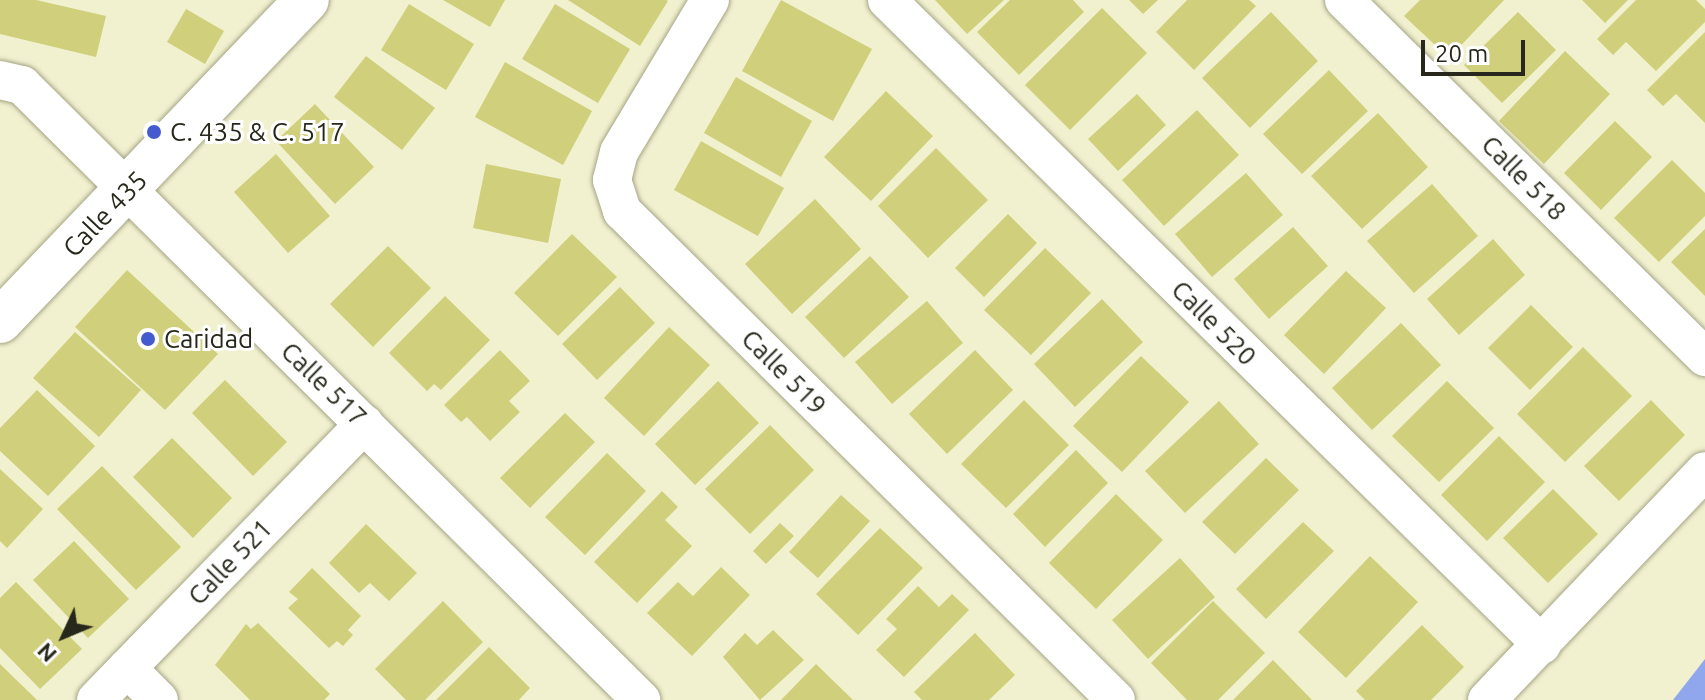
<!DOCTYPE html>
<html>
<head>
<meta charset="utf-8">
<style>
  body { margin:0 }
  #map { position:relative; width:1705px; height:700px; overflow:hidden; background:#f1f1d0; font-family:Ubuntu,sans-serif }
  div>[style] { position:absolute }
  .water>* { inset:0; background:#90a6ed }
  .building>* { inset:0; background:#d0cf7b }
  .roads { filter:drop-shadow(0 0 2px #a5a586) drop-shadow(0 0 2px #a5a586) }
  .street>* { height:38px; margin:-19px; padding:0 19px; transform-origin:19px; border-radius:19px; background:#fff }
  .secondary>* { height:44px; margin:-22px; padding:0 22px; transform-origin:22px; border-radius:22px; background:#fff }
  .dots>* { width:22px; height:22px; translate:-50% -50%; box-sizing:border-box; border:4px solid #fff; border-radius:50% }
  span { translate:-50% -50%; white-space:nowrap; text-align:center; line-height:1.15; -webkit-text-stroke:6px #fff; paint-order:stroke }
  .poi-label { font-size:26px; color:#27271b }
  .left { translate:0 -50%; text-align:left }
  .street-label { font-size:26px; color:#27271b }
  .north { position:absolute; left:24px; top:596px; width:80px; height:80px; -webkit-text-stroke:6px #fff; paint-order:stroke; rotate:226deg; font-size:22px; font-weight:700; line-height:32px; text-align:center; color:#27271b }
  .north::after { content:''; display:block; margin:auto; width:28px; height:36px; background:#27271b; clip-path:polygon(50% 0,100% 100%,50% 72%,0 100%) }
  .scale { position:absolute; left:1421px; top:40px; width:104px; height:36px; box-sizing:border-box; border:4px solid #27271b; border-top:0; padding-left:10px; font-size:24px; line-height:28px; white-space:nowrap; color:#27271b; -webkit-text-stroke:6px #fff; paint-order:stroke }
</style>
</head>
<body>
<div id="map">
  <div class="water">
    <div style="clip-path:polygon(1705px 659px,1705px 700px,1673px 700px)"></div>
  </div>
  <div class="building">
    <div style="clip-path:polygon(0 0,36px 0,106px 16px,96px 57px,0 34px)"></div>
    <div style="clip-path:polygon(443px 0,505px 0,490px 27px)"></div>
    <div style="clip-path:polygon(568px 0,666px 0,668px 1px,640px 46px)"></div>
    <div style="clip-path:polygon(781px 0,872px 49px,833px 121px,742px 71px)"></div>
    <div style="clip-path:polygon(935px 0,1004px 0,967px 34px)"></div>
    <div style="clip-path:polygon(1010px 0,1073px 0,1084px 12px,1019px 75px,977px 32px)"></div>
    <div style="clip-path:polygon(1129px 0,1158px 0,1143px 14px)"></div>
    <div style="clip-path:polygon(1187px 0,1249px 0,1256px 6px,1194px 70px,1156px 32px)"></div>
    <div style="clip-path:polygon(1420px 0,1504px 0,1449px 58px,1404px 16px)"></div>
    <div style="clip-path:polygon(1582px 0,1628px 0,1605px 23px)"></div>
    <div style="clip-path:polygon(1636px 0,1696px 0,1705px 9px,1705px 22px,1656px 71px,1626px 42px,1613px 55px,1597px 39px)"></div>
    <div style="clip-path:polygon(409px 4px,474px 44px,446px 90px,381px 50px)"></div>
    <div style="clip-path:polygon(555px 4px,630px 49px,598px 103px,522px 59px)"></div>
    <div style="clip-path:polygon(1102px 8px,1147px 53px,1070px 130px,1025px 85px)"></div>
    <div style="clip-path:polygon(186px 9px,224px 31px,205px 64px,167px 42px)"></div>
    <div style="clip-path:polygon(1271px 12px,1318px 61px,1250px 128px,1202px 78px)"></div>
    <div style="clip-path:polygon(1518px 12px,1556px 50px,1502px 103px,1464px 65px)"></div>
    <div style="clip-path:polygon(1705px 32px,1705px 123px,1676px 94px,1663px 106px,1647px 90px)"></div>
    <div style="clip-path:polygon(1565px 51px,1610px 94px,1544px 164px,1499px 121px)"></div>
    <div style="clip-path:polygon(366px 56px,435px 108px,402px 150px,334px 97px)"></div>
    <div style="clip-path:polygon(505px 62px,592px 111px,563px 165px,475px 117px)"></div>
    <div style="clip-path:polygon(1329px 70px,1368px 111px,1302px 174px,1263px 134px)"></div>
    <div style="clip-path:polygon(736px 77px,812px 121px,781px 177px,704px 133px)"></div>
    <div style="clip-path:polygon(886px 91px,933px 136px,871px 201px,824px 157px)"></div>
    <div style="clip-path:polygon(1137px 94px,1166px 125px,1118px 171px,1088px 139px)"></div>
    <div style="clip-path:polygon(315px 104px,374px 167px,335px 204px,276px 141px)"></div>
    <div style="clip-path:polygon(1197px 110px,1239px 155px,1164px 226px,1122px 180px)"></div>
    <div style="clip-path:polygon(1378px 113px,1428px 167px,1362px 229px,1311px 176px)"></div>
    <div style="clip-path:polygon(1615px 121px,1652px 157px,1601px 210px,1564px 173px)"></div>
    <div style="clip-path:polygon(701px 141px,784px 188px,758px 236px,674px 190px)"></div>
    <div style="clip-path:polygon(936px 148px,988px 200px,928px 258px,878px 206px)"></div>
    <div style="clip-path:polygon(276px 154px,330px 216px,288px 253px,234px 192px)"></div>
    <div style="clip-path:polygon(1672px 160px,1705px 193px,1705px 216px,1659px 262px,1614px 218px)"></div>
    <div style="clip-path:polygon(486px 164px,561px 179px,548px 243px,473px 228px)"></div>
    <div style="clip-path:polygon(1246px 173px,1283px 215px,1212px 277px,1175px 234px)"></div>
    <div style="clip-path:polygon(1432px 184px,1478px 236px,1414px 293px,1367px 241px)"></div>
    <div style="clip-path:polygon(815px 199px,861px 249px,792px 314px,745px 264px)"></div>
    <div style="clip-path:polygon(1008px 214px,1037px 243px,984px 297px,955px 268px)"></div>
    <div style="clip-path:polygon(1293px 227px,1328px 266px,1269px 319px,1234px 279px)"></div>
    <div style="clip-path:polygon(1705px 229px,1705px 296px,1671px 262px)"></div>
    <div style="clip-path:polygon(572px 234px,617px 277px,558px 336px,514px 293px)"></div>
    <div style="clip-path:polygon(1493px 239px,1525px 275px,1459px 335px,1427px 299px)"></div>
    <div style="clip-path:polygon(388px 246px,431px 288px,373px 347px,330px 304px)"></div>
    <div style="clip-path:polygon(1045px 248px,1091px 293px,1031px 355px,984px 310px)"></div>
    <div style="clip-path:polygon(870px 256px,909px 297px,844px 358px,805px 317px)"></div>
    <div style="clip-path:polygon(127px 270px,218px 354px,165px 410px,75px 327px)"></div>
    <div style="clip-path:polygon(1346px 271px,1386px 308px,1324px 374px,1284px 335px)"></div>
    <div style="clip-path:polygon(620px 287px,655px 323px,597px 380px,562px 344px)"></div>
    <div style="clip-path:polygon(445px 296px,490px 340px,441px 390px,434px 384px,427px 391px,389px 353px)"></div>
    <div style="clip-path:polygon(1102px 299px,1143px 342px,1075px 407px,1034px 364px)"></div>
    <div style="clip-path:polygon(927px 301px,963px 343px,892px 404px,855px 362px)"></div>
    <div style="clip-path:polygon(1531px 305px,1573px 347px,1530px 390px,1488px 348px)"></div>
    <div style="clip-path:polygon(1401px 323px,1441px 365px,1372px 430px,1332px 388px)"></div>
    <div style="clip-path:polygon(669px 327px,710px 365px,644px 436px,604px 398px)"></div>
    <div style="clip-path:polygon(75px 332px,141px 390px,99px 437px,33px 378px)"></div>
    <div style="clip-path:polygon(1583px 347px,1632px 396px,1565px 462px,1517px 414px)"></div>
    <div style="clip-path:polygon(500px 350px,530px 381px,509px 401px,520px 412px,490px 441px,467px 417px,461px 422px,444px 405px)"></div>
    <div style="clip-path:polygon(975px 350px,1013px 390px,947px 454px,909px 414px)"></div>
    <div style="clip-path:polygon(1141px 356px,1189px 402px,1122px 472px,1073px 426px)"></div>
    <div style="clip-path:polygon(225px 380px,287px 442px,253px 476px,192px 413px)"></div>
    <div style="clip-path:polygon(718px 381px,759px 423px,695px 485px,655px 444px)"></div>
    <div style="clip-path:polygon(1447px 381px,1494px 428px,1439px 482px,1392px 436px)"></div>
    <div style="clip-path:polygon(37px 390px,95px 446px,48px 496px,0 451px,0 428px)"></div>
    <div style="clip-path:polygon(1024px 400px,1069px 445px,1006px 508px,961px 464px)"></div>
    <div style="clip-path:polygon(1651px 400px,1685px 435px,1619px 501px,1584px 466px)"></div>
    <div style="clip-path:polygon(1219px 401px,1259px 444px,1185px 513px,1145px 471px)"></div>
    <div style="clip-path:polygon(565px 413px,595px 442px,530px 508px,500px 478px)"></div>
    <div style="clip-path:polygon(770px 425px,814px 470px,750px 534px,705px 489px)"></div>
    <div style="clip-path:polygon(1499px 436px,1545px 482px,1487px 541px,1441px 495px)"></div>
    <div style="clip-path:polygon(172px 438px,232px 498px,193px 538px,133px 477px)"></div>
    <div style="clip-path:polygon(1076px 450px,1108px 483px,1045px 547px,1013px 514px)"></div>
    <div style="clip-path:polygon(607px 453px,646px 491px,585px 555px,545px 517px)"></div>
    <div style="clip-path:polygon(1266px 458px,1299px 490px,1235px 554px,1202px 522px)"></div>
    <div style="clip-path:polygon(102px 466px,181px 547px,136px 590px,57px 509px)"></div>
    <div style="clip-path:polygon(0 469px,43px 509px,7px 548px,0 541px)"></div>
    <div style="clip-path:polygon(1553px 489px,1598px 534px,1548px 583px,1503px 538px)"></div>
    <div style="clip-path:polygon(662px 491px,678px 507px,665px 520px,692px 546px,637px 603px,594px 562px)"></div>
    <div style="clip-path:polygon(1116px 494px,1163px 540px,1096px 609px,1049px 563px)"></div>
    <div style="clip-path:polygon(841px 495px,870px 521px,818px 578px,789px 552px)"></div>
    <div style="clip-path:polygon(1303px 522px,1334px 551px,1266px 619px,1236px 589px)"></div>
    <div style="clip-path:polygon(780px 523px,794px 536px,766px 564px,753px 551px)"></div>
    <div style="clip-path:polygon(366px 524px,417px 573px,389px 601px,370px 583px,359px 593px,329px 563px)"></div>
    <div style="clip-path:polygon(880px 528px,923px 568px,858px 635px,816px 594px)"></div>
    <div style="clip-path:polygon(74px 541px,129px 599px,88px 638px,33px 580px)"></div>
    <div style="clip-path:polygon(1370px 556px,1418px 602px,1346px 678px,1298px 632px)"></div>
    <div style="clip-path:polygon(1180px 558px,1215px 597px,1148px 659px,1112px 620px)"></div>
    <div style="clip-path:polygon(721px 567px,750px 595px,692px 656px,647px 613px,678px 582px,693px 596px)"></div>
    <div style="clip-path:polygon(312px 568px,361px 616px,348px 630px,353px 635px,343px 646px,337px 641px,329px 648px,288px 608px,298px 599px,289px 592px)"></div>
    <div style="clip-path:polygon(16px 582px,82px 649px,40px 689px,0 648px,0 598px)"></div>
    <div style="clip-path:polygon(918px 586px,939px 607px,952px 594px,969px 610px,904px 677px,876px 650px,897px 629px,886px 619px)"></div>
    <div style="clip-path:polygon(443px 601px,483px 642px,425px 700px,406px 700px,375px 669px)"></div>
    <div style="clip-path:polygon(1213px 601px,1265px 653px,1218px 700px,1187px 700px,1151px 663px)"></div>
    <div style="clip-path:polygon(258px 623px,330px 694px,324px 700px,250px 700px,215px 665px,246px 624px,251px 629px)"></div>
    <div style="clip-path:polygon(1422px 625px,1464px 667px,1431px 700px,1365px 700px,1356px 691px)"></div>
    <div style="clip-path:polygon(773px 630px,804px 660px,760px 700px,723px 657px,745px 633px,757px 645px)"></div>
    <div style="clip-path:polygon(975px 633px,1015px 675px,989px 700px,922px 700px,914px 692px)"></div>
    <div style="clip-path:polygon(489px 647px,530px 688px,519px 700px,436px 700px)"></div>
    <div style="clip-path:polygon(1273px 660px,1312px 700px,1233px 700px)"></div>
    <div style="clip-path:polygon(0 664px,37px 700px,0 700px)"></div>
    <div style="clip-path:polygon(816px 664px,853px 700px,781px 700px)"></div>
  </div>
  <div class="roads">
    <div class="street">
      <div style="left:710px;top:0;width:177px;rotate:120.9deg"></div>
      <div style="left:619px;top:152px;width:29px;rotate:104deg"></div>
      <div style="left:612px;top:180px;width:33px;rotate:72deg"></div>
      <div style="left:622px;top:211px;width:695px;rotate:44.71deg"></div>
      <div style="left:887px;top:0;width:919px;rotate:44.56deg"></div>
      <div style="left:1344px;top:0;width:508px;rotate:44.68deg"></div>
      <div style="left:0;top:80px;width:23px;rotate:13deg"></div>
      <div style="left:22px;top:85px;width:873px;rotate:44.81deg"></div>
      <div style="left:127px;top:668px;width:45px;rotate:45deg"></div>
      <div style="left:96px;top:700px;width:385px;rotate:-45.8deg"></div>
      <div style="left:1487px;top:700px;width:316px;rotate:-46.4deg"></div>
    </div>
    <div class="secondary">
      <div style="left:0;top:321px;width:444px;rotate:-46.3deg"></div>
    </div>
  </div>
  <div class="dots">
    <div style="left:154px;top:132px;background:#445ace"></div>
    <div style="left:148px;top:339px;background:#445ace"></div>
  </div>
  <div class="poi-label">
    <span class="left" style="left:170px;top:132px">C. 435 &amp; C. 517</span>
    <span class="left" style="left:164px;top:339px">Caridad</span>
  </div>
  <div class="street-label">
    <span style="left:1524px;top:178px;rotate:45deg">Calle 518</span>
    <span style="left:105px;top:214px;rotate:-46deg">Calle 435</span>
    <span style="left:1214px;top:323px;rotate:45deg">Calle 520</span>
    <span style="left:784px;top:372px;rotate:45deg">Calle 519</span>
    <span style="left:324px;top:384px;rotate:44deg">Calle 517</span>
    <span style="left:230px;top:562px;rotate:-46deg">Calle 521</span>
  </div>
  <div class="north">N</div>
  <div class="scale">20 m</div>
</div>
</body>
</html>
